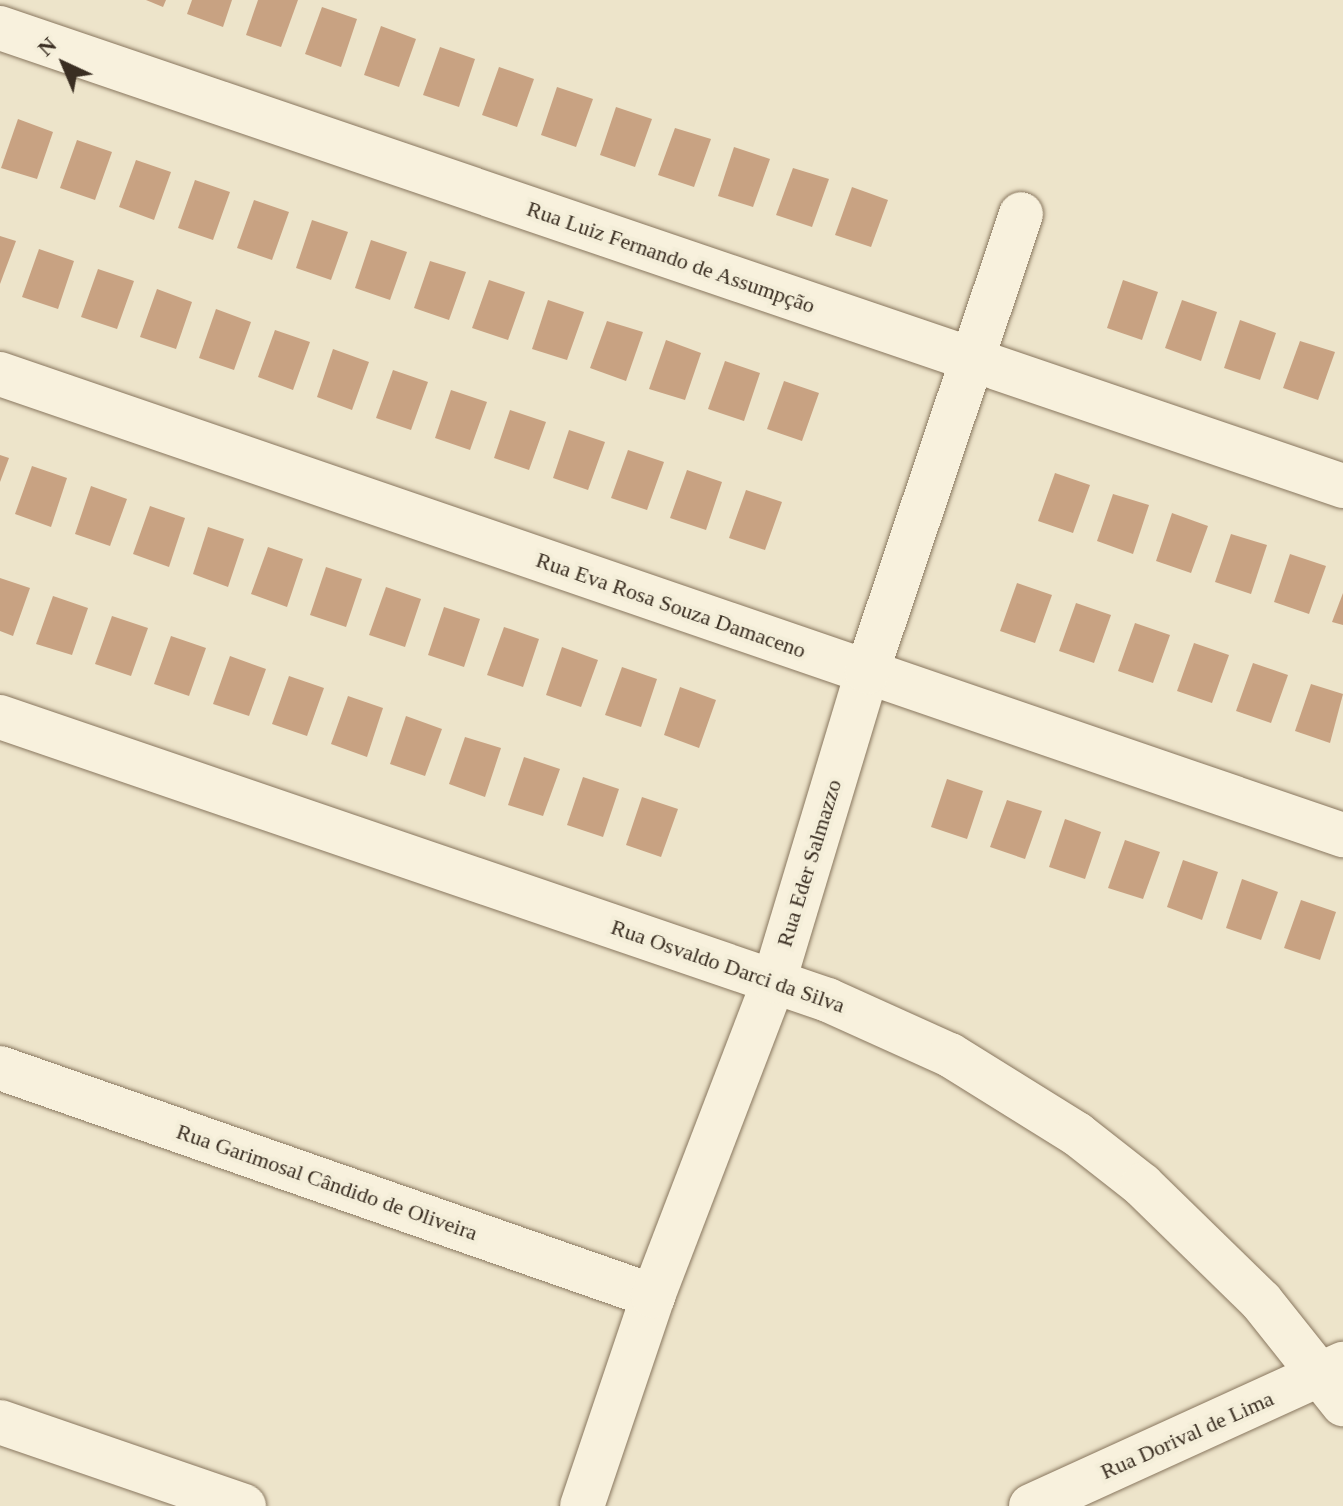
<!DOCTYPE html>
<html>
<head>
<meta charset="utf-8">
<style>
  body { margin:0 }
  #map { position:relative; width:1343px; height:1506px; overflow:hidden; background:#ede4ca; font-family:Georgia,serif }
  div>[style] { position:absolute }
  .building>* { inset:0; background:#c8a282 }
  .roads { filter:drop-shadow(0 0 2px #89775f) drop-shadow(0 0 2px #89775f) }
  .minor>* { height:44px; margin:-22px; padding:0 22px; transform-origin:22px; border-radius:22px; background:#f8f1dd }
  span { translate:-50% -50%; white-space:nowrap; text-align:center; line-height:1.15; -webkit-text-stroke:8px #f4eed9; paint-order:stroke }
  .street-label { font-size:22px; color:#3a2e22 }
  .north { position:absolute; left:24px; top:24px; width:80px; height:80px; -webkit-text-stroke:6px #f4eed9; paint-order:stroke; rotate:316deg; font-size:22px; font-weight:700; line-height:32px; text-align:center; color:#3a2e22 }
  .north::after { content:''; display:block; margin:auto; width:28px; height:36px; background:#3a2e22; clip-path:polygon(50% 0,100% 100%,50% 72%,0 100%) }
</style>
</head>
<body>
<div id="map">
  <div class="building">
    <div style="clip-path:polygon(146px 0,166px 0,163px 7px)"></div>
    <div style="clip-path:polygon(192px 0,232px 0,223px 27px,187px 14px)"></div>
    <div style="clip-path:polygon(258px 0,298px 0,281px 47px,246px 35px)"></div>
    <div style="clip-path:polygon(322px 7px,357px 19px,341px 67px,305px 54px)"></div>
    <div style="clip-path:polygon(381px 26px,416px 39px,399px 87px,364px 75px)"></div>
    <div style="clip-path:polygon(440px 47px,475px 59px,459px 107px,423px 95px)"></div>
    <div style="clip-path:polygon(499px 67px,534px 79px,517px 127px,482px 115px)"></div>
    <div style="clip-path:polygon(557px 87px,593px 99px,576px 147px,541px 135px)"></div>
    <div style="clip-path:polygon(616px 107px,652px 119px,635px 167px,600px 155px)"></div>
    <div style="clip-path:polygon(18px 119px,53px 132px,37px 179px,1px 168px)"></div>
    <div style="clip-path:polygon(675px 128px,711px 139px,694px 187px,658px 175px)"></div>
    <div style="clip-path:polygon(77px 140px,112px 152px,95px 200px,60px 188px)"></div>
    <div style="clip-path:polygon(734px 147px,770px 159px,753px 207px,718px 196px)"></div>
    <div style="clip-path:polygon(136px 160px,171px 172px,154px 220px,119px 207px)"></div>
    <div style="clip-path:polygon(793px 168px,829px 179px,812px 227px,776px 215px)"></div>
    <div style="clip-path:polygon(195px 180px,230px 192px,213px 240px,178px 228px)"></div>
    <div style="clip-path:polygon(852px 187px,888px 200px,871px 247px,835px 235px)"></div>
    <div style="clip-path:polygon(254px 200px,289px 212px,272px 260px,237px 248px)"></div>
    <div style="clip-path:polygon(312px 220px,348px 232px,331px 280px,296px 268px)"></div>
    <div style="clip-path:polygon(0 236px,16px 241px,0 284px)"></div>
    <div style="clip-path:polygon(371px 240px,407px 252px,390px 300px,355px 288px)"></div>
    <div style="clip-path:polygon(39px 249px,74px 261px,58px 309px,22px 297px)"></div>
    <div style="clip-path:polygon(430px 261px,466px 272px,449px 320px,414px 308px)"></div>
    <div style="clip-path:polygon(98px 269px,134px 281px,117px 329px,81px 317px)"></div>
    <div style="clip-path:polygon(489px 280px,525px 292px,508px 340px,472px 328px)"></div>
    <div style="clip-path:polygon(1123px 280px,1158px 292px,1142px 340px,1107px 328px)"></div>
    <div style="clip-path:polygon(157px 289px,192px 302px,176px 349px,140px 337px)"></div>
    <div style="clip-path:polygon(548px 300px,584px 312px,567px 360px,532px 349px)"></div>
    <div style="clip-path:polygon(1182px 300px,1217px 312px,1201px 361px,1165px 348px)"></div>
    <div style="clip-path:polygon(216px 309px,251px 322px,234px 370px,199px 358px)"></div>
    <div style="clip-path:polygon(1240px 320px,1276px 333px,1260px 380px,1224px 368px)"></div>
    <div style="clip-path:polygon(607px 321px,643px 332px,626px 381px,590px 368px)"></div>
    <div style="clip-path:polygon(275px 330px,310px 342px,293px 390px,258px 377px)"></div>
    <div style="clip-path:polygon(666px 340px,701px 353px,685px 400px,649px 389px)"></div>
    <div style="clip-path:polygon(1300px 341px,1335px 352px,1318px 400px,1283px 388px)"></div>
    <div style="clip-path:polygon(333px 349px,369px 362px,352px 410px,317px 397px)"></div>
    <div style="clip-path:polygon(725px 361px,760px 373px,744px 421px,708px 409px)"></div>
    <div style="clip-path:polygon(393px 370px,428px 382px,411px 430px,376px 418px)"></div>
    <div style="clip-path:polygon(784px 381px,819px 393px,802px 441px,767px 429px)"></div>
    <div style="clip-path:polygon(451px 390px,487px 402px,470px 450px,435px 438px)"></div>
    <div style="clip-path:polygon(510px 410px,546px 422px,529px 470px,494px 458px)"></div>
    <div style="clip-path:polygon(569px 430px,605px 442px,588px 490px,553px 478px)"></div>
    <div style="clip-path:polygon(628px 450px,664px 462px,647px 510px,611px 498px)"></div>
    <div style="clip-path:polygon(0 455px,9px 458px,0 482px)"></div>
    <div style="clip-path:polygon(32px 466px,67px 478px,51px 527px,15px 514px)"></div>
    <div style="clip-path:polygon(687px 470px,722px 482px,706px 530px,670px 518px)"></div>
    <div style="clip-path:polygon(1055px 473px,1090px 485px,1073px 533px,1038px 521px)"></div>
    <div style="clip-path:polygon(91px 486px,127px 499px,110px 546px,75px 534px)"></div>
    <div style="clip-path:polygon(746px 490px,782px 502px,765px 550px,729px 538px)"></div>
    <div style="clip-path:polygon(1113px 494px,1149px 505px,1133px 554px,1097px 541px)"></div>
    <div style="clip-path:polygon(150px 506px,185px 518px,169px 567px,133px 554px)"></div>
    <div style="clip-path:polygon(1172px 513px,1208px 526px,1191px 573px,1156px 561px)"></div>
    <div style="clip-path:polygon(208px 527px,244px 539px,228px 587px,193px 574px)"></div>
    <div style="clip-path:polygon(1231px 534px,1267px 545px,1251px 594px,1215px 582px)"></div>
    <div style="clip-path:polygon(268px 547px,303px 559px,287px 607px,251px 594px)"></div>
    <div style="clip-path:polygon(1290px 554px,1326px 566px,1309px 614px,1274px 602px)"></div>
    <div style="clip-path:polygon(326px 567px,362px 579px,346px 627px,310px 615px)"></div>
    <div style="clip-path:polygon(0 578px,30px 588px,13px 636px,0 631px)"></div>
    <div style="clip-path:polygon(1017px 583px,1052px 595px,1035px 643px,1000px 631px)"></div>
    <div style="clip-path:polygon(386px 587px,421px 599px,405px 647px,369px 635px)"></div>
    <div style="clip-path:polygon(1343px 593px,1343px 625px,1332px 622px)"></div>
    <div style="clip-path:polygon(53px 596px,88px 608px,72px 655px,36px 644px)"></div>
    <div style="clip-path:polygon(1076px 603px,1111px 615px,1094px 663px,1059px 651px)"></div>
    <div style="clip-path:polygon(444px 607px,480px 619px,464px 667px,428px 655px)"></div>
    <div style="clip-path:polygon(112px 616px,148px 628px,131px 676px,95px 664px)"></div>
    <div style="clip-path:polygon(1135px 623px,1170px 635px,1153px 683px,1118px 671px)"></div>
    <div style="clip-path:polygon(504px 627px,539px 639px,523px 687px,487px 675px)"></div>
    <div style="clip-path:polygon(171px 636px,206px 648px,189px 696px,154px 684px)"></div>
    <div style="clip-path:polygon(1194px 643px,1229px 655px,1212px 703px,1177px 691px)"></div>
    <div style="clip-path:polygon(562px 647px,598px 660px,581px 707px,546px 695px)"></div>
    <div style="clip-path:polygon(230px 656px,266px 669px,249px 716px,213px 704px)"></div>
    <div style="clip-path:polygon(1253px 663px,1288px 675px,1271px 723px,1236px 711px)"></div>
    <div style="clip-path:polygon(622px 667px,657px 679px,641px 727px,605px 715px)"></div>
    <div style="clip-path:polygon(289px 676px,324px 688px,307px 736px,272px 724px)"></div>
    <div style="clip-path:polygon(1311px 684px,1343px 694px,1330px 743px,1295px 731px)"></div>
    <div style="clip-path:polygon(680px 687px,716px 700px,699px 748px,664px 735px)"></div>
    <div style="clip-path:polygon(348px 696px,383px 708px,367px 757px,331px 744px)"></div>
    <div style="clip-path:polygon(406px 716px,442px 729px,425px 776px,390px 764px)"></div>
    <div style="clip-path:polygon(465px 737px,501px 748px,485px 797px,449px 784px)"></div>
    <div style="clip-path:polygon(524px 757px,560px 769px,543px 816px,508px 805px)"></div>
    <div style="clip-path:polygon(583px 777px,619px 789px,603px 837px,567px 825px)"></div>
    <div style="clip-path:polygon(947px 779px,983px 791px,967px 839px,931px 827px)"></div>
    <div style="clip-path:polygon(642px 797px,678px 809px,661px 857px,626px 845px)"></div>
    <div style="clip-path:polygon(1007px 800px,1042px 811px,1025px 859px,990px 847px)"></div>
    <div style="clip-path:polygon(1065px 819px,1101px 832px,1085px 879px,1049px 867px)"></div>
    <div style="clip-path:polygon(1125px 840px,1160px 852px,1143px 899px,1108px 888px)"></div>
    <div style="clip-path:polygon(1183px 860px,1218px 872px,1202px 920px,1167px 907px)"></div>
    <div style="clip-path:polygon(1242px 879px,1278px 892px,1261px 940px,1226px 928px)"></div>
    <div style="clip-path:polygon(1301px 900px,1336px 912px,1320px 960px,1284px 948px)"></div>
  </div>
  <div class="roads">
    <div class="minor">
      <div style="left:0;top:28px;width:1419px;rotate:18.83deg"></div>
      <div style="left:0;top:374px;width:1420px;rotate:18.95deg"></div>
      <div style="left:0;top:717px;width:875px;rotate:18.87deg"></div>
      <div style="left:828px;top:1000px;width:134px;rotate:24.3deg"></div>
      <div style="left:950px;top:1055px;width:150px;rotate:31.9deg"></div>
      <div style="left:1077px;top:1134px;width:83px;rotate:38.1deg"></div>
      <div style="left:1142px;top:1185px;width:166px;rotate:44.3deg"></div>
      <div style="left:1261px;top:1301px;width:132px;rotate:51.5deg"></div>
      <div style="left:0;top:1068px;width:692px;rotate:19.25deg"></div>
      <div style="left:0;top:1422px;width:258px;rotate:19deg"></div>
      <div style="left:582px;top:1506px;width:222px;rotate:-71.3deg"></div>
      <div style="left:653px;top:1296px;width:337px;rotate:-69deg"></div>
      <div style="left:774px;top:981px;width:323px;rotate:-73.2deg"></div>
      <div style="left:867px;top:672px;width:483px;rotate:-71.4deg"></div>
      <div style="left:1031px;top:1506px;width:343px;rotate:-24.5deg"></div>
    </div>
  </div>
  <div class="street-label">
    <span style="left:671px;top:257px;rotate:19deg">Rua Luiz Fernando de Assumpção</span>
    <span style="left:671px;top:605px;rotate:19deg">Rua Eva Rosa Souza Damaceno</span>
    <span style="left:809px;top:863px;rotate:-73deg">Rua Eder Salmazzo</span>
    <span style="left:728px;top:966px;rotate:19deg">Rua Osvaldo Darci da Silva</span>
    <span style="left:327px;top:1182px;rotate:19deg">Rua Garimosal Cândido de Oliveira</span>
    <span style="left:1187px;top:1435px;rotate:-24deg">Rua Dorival de Lima</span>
  </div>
  <div class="north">N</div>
</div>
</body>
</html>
